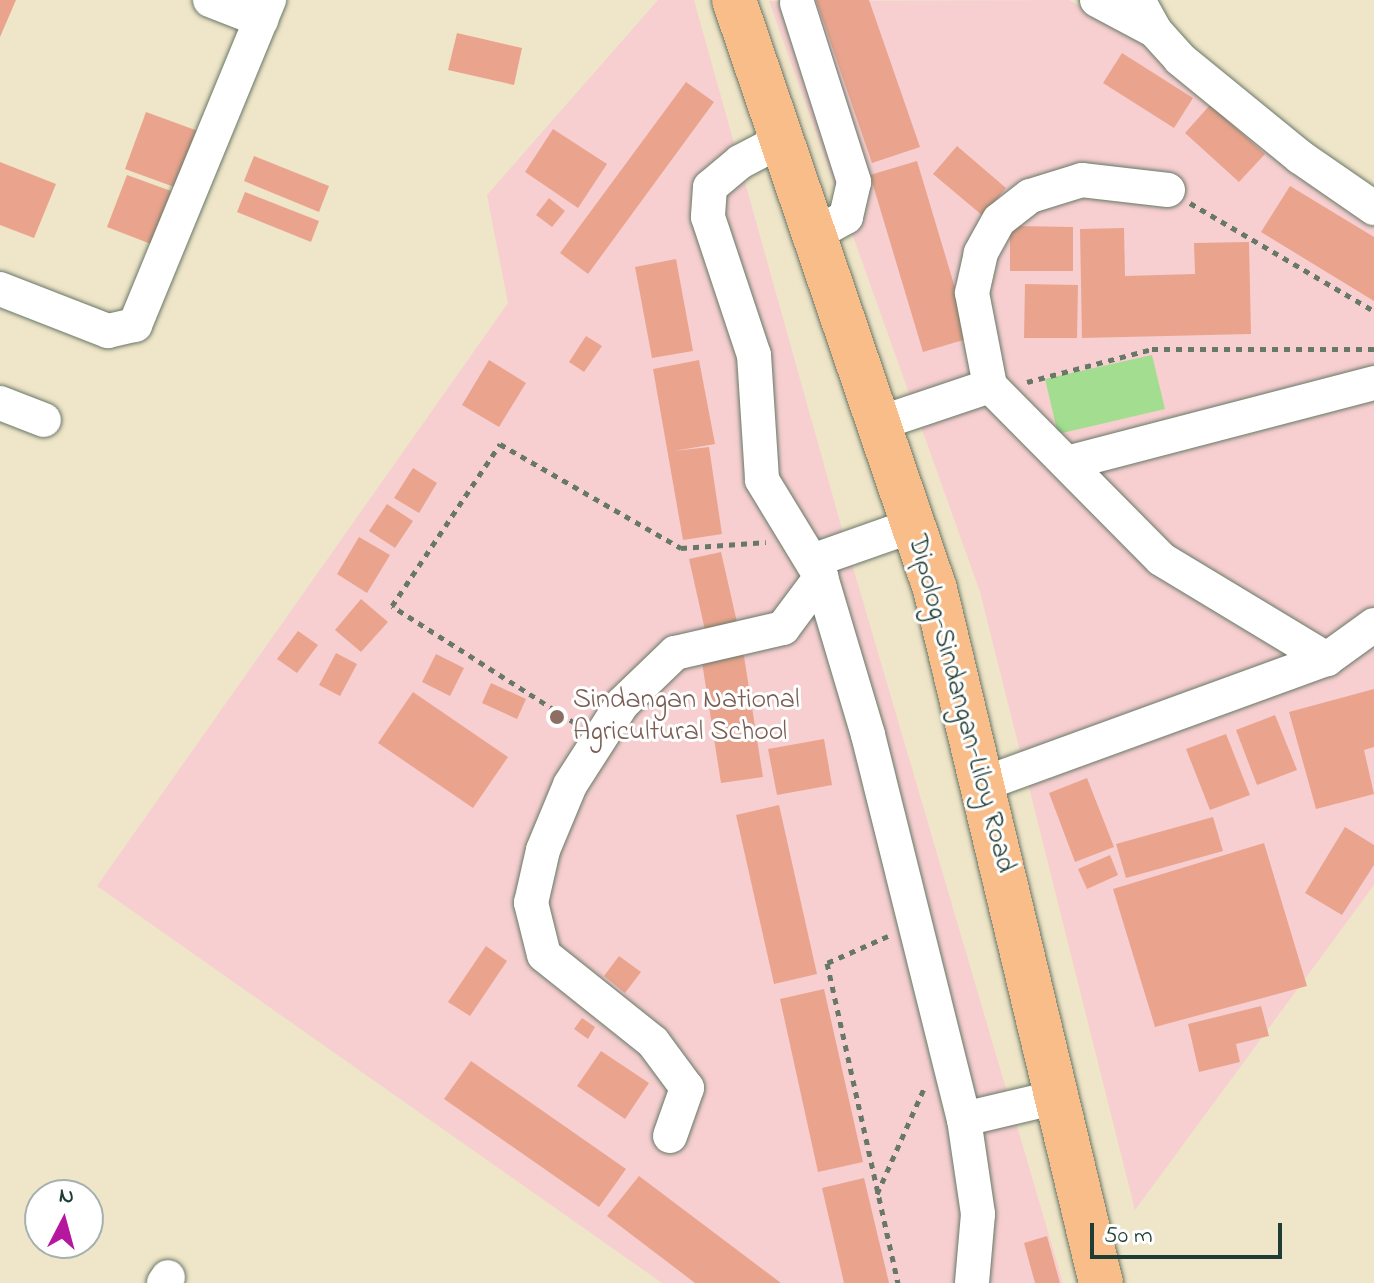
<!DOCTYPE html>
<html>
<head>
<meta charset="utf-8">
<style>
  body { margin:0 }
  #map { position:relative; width:1374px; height:1283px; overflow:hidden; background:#efe5c8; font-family:"Indie Flower",sans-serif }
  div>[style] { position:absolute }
  .built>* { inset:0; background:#f7cfd0 }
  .green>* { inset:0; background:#a3dd90 }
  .building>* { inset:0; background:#eaa48e }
  .path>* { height:5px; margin-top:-2.5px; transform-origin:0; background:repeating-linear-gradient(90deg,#687868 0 6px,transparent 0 12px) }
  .roads { filter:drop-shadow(0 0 2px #687868) drop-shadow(0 0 2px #687868) }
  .minor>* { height:34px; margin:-17px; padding:0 17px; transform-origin:17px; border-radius:17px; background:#fff }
  .highway>* { height:44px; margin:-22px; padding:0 22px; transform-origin:22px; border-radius:22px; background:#f8bd89 }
  .dots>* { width:22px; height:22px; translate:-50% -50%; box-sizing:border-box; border:4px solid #fff; border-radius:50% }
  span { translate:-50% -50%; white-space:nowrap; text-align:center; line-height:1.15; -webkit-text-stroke:6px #fff; paint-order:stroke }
  .education-label { font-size:28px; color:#785e54 }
  .left { translate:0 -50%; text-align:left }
  .street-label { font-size:28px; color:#1f3d34 }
  .north { position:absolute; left:24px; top:1179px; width:80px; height:80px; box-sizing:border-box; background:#fff; border:2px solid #a5b1ae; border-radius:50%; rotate:6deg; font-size:22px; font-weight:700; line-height:32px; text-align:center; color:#1f3d34 }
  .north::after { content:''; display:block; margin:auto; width:28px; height:36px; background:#b5179e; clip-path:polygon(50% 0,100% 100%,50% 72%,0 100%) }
  .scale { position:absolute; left:1090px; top:1223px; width:192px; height:36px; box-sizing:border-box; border:4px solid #1f3d34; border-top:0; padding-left:10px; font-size:24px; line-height:28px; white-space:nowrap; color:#1f3d34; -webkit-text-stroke:6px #fff; paint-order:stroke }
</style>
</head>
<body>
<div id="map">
  <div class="built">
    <div style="clip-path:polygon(658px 0,694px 0,847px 547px,1063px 1283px,662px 1283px,97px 886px,508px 303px,487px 195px)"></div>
    <div style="clip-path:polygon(1069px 0,1145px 41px,1374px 219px,1374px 885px,1135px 1210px,980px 592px,769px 1px)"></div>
  </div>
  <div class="green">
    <div style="clip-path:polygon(1152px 355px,1165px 409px,1058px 434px,1045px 379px)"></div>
  </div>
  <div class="building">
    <div style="clip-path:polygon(0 0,16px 0,0 37px)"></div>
    <div style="clip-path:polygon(816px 0,869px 0,920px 147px,872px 163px)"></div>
    <div style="clip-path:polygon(457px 33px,522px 48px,514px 85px,448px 70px)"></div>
    <div style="clip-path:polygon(1122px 53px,1193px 98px,1174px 128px,1103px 83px)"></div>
    <div style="clip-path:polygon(686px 82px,714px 102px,588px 274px,560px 253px)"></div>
    <div style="clip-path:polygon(1210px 105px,1265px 154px,1239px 182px,1185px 133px)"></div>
    <div style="clip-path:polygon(146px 112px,198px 131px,177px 188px,125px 169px)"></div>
    <div style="clip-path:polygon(553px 129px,607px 164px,578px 208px,525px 172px)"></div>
    <div style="clip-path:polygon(957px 146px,1006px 188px,983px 216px,933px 174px)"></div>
    <div style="clip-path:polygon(254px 156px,329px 186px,319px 212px,244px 181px)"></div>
    <div style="clip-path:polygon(917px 161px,970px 338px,923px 352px,870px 175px)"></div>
    <div style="clip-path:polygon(0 162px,56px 184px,34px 238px,0 225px)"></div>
    <div style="clip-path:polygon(127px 175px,171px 191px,151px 244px,107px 227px)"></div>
    <div style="clip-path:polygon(1290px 186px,1374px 237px,1374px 301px,1261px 232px)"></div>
    <div style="clip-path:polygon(245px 192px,319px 221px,311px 242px,237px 212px)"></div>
    <div style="clip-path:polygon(549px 198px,565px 211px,552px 227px,536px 215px)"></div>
    <div style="clip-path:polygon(1010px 226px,1073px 227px,1073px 271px,1010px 271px)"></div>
    <div style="clip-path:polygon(1124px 228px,1125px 276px,1195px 274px,1194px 243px,1249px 242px,1251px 334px,1082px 338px,1080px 229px)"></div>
    <div style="clip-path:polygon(676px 259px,693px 351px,652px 358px,635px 267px)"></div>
    <div style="clip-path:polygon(1025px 284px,1078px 285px,1077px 338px,1024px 338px)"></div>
    <div style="clip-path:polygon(586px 336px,602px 346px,584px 372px,569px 362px)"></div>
    <div style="clip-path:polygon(489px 360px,526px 383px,499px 427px,462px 405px)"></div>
    <div style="clip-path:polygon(699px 360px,715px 444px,674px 451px,709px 447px,722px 534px,683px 540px,653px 369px)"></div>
    <div style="clip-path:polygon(413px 468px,437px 483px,419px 513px,394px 498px)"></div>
    <div style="clip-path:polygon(387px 504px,413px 521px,395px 548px,369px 531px)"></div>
    <div style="clip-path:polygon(359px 537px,390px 555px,367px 593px,337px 574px)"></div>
    <div style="clip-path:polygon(721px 552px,739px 631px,707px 639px,689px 559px)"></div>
    <div style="clip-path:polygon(361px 599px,388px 622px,361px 652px,335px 630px)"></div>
    <div style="clip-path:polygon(298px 631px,318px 645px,297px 673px,277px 659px)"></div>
    <div style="clip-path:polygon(743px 650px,763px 777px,721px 783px,701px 656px)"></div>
    <div style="clip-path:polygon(336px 653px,357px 664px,340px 696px,319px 685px)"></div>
    <div style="clip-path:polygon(436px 654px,464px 668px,450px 696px,422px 682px)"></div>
    <div style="clip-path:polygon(491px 683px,526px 699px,517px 719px,482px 703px)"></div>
    <div style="clip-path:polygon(1374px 689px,1374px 747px,1364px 750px,1374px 794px,1316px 809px,1289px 712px)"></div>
    <div style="clip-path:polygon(413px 692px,508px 757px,473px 808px,378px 743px)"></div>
    <div style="clip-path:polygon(1275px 715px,1297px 770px,1257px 785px,1236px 730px)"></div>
    <div style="clip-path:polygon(1226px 734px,1250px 795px,1210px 810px,1186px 749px)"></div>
    <div style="clip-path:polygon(824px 739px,832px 785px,777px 795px,768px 749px)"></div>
    <div style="clip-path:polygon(1087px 778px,1114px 847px,1075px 862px,1049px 793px)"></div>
    <div style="clip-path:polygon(779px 805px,817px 974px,774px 984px,736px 815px)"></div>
    <div style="clip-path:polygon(1213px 817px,1223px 851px,1126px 878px,1116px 844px)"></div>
    <div style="clip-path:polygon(1345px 827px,1374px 845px,1374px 865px,1342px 915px,1305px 893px)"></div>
    <div style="clip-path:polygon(1264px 843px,1307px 986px,1155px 1027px,1113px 889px)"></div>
    <div style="clip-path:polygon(1110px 855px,1118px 875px,1087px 889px,1078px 869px)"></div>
    <div style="clip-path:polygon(486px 946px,507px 961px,470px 1016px,448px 1002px)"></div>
    <div style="clip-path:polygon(619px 956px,641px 972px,625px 993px,604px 976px)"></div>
    <div style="clip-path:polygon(824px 989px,863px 1162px,818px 1172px,780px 999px)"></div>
    <div style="clip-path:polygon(1261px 1006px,1269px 1036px,1236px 1044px,1240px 1062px,1199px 1072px,1188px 1024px)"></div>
    <div style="clip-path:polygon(582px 1018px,595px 1027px,588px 1039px,574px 1029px)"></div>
    <div style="clip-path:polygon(601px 1051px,649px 1083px,625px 1119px,577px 1086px)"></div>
    <div style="clip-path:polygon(471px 1061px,626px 1169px,599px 1207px,444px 1099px)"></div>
    <div style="clip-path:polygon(639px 1176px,781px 1283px,695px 1283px,607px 1216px)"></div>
    <div style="clip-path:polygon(864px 1178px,889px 1283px,844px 1283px,822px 1188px)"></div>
    <div style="clip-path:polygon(1047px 1236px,1060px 1283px,1035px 1283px,1024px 1243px)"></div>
  </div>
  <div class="path">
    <div style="left:1190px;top:203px;width:213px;rotate:30.4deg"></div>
    <div style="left:1027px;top:382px;width:129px;rotate:-14.8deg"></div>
    <div style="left:1152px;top:349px;width:222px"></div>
    <div style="left:575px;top:723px;width:217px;rotate:-147.4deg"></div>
    <div style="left:392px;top:606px;width:195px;rotate:-56.3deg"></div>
    <div style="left:500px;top:444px;width:209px;rotate:29.9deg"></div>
    <div style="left:681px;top:548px;width:85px;rotate:-4deg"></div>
    <div style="left:888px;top:936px;width:67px;rotate:156.1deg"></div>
    <div style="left:827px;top:963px;width:328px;rotate:77.5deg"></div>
    <div style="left:877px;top:1194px;width:118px;rotate:-66deg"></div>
  </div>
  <div class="roads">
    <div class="minor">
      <div style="left:210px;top:0;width:55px;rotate:21.4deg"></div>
      <div style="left:1097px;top:0;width:66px;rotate:28.1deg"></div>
      <div style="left:1138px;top:0;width:35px;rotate:61deg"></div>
      <div style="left:1155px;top:31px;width:38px;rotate:48deg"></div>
      <div style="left:1180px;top:59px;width:155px;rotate:39.2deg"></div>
      <div style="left:1300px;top:157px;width:90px;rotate:34.6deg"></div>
      <div style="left:797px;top:3px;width:188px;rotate:72.3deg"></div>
      <div style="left:854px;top:182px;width:36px;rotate:103deg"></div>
      <div style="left:846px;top:217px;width:39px;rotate:151deg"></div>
      <div style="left:780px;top:141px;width:45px;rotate:152.3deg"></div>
      <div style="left:740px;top:162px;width:39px;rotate:140deg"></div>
      <div style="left:710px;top:187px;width:30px;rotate:94deg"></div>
      <div style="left:708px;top:217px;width:145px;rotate:71.6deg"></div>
      <div style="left:754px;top:355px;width:125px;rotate:86.3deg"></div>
      <div style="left:762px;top:480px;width:114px;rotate:58.7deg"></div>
      <div style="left:821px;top:577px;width:165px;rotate:73.4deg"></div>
      <div style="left:868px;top:735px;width:396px;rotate:76deg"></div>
      <div style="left:964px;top:1119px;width:96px;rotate:81.6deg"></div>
      <div style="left:978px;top:1214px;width:69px;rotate:95deg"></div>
      <div style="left:1168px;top:190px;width:87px;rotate:-173.4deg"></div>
      <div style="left:1082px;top:180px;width:54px;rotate:162.9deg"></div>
      <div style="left:1030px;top:196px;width:39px;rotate:142deg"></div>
      <div style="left:999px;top:220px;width:38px;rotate:119deg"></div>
      <div style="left:981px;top:253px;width:41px;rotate:102.7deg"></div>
      <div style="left:972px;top:293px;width:95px;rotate:79deg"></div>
      <div style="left:990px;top:386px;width:243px;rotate:45.3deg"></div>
      <div style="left:1161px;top:559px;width:194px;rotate:31.1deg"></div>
      <div style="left:0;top:289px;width:116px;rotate:21.3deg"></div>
      <div style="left:108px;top:331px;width:28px;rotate:-13deg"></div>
      <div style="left:135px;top:325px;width:352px;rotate:-67.6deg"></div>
      <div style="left:0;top:403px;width:47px;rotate:21.1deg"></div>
      <div style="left:877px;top:424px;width:119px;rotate:-18.6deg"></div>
      <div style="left:1067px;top:463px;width:317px;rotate:-14.6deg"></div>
      <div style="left:812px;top:561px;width:108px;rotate:-19.4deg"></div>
      <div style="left:983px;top:784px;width:366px;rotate:-20deg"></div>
      <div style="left:1327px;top:659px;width:58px;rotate:-35.9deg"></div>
      <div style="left:964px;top:1119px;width:96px;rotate:-13.3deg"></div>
      <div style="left:670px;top:1136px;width:51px;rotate:-70.5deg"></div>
      <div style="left:687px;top:1088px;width:57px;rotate:-126.5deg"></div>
      <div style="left:653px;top:1042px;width:139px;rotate:-141.4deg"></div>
      <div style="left:544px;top:955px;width:54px;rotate:-104deg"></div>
      <div style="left:531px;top:903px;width:54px;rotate:-77.2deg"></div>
      <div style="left:543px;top:850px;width:70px;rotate:-67.4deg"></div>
      <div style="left:570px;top:785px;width:96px;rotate:-57.3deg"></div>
      <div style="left:622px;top:704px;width:74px;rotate:-43.9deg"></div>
      <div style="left:675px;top:653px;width:111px;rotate:-13deg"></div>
      <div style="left:783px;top:628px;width:64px;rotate:-53.3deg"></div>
      <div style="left:164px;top:1283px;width:7px;rotate:-56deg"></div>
    </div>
    <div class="highway">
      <div style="left:734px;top:0;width:622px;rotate:71.16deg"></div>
      <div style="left:935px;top:589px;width:714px;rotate:76.55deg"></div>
    </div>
  </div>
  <div class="dots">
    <div style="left:557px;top:717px;background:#8d6e63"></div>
  </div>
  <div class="education-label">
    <span class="left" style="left:573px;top:717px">Sindangan National<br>Agricultural School</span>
  </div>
  <div class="street-label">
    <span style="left:960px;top:704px;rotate:75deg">Dipolog-Sindangan-Liloy Road</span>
  </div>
  <div class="north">N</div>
  <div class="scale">50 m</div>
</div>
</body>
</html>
